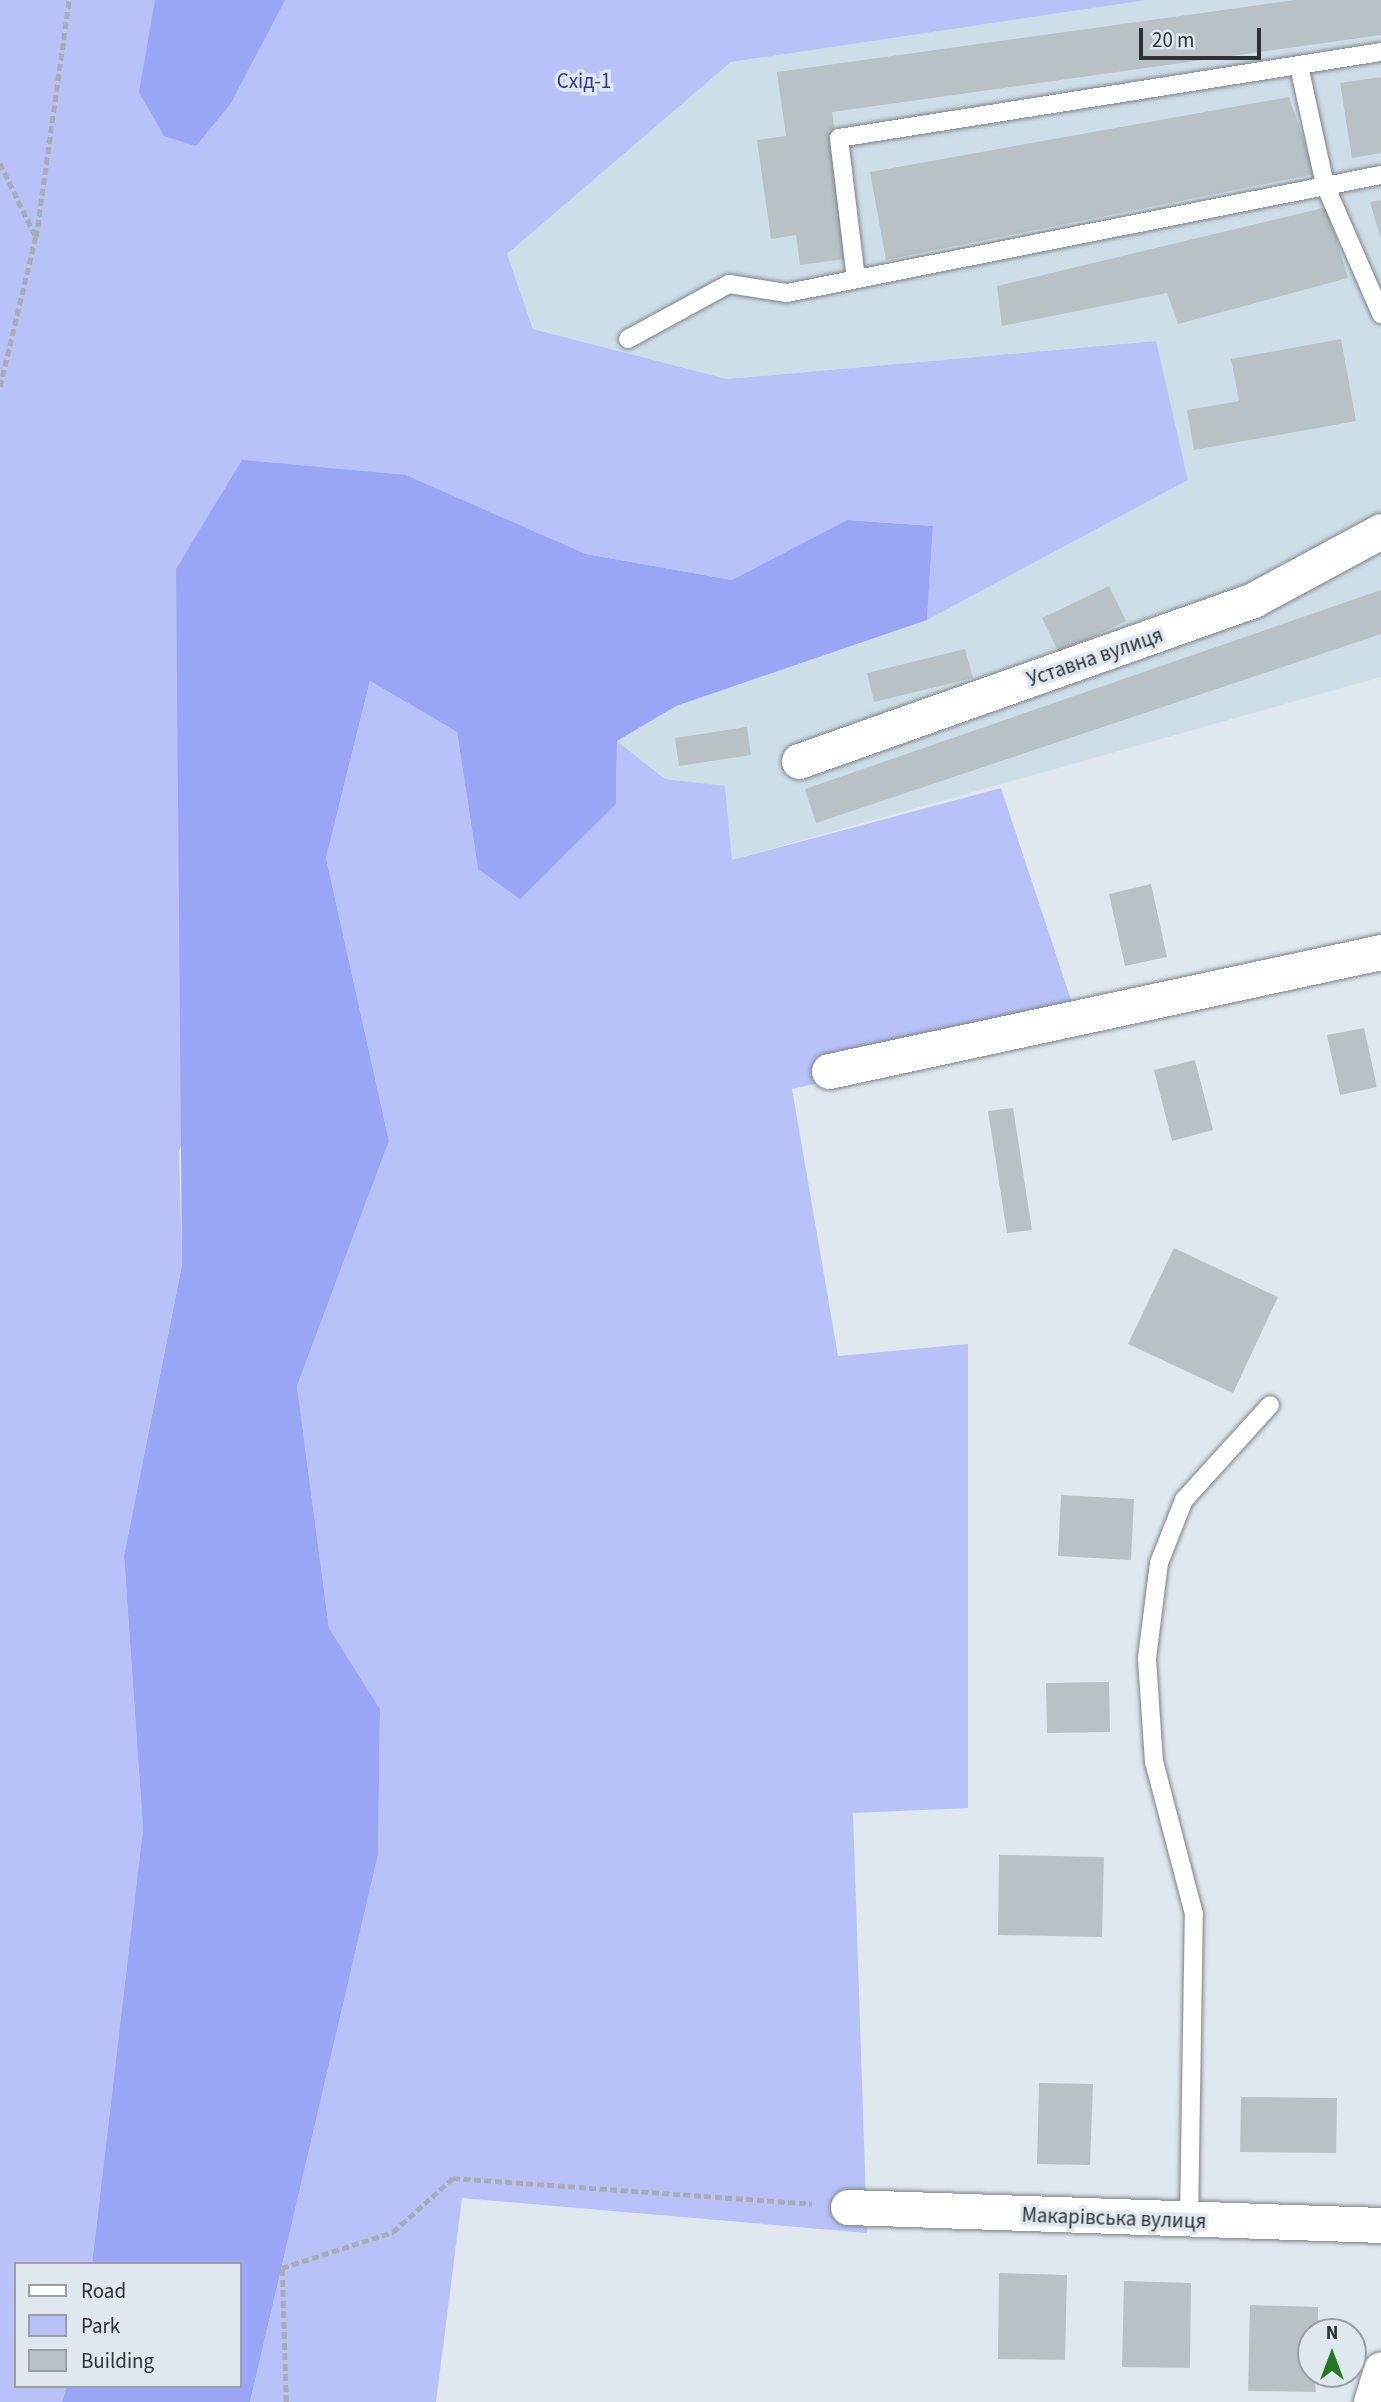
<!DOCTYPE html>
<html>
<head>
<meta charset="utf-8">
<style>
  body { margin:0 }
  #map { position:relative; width:1381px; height:2402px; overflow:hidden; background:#dfe8ee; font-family:"Source Sans 3",sans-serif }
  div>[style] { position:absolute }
  .built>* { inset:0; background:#cedee8 }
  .green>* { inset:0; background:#b8c2f9 }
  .forest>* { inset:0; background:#9aa5f6 }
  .building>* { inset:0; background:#b8c2c6 }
  .path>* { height:4.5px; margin-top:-2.25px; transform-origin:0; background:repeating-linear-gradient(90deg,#a7aeb3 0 7px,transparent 0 10.5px) }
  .roads { filter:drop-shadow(0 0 2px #7a8287) drop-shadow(0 0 2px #7a8287) }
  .lane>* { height:18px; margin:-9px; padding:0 9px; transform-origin:9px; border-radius:9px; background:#fff }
  .street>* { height:35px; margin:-17.5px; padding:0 17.5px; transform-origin:17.5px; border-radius:17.5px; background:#fff }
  span { translate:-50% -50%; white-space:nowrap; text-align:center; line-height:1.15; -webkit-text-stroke:7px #dfe8ee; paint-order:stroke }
  .park-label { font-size:21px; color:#353590 }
  .street-label { font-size:21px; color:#2f3235 }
  .legend { position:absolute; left:14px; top:2262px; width:228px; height:126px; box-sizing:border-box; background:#dfe8ee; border:2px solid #999fa4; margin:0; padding:9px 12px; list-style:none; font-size:21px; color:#2f3235 }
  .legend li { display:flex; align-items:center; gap:14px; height:35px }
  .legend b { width:35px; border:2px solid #999fa4 }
  .north { position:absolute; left:1297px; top:2318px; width:70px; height:70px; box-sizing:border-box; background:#dfe8ee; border:2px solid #999fa4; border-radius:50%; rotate:0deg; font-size:19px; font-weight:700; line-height:28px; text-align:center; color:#2f3235 }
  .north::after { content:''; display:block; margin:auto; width:24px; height:32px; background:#257822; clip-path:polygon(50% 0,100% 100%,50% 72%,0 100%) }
  .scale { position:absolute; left:1139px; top:28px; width:122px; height:32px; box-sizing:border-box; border:4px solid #2f3235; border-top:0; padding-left:9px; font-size:21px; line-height:24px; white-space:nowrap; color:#2f3235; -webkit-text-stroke:5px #dfe8ee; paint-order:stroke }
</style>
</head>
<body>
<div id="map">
  <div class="built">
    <div style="clip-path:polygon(1147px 0,1381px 0,1381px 677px,732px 860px,725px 787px,665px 779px,617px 741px,676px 706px,927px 620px,1188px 480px,1155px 341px,727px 379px,533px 329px,507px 254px,731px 62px)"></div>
  </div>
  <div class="green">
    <div style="clip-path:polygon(0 0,1147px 0,731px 62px,507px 254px,533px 329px,727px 379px,1156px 341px,1188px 480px,927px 620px,933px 526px,847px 520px,732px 580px,586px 554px,406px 475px,179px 1152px,182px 1265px,124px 1556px,143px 1830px,92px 2264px,16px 2264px,16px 2386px,67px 2386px,62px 2402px,0 2402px)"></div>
    <div style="clip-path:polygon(370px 681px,457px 732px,478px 869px,616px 804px,617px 741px,665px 779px,725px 786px,732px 860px,1001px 788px,1079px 1024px,792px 1089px,838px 1356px,968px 1344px,968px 1808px,853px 1813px,867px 2233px,462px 2198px,436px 2402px,250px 2402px,378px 1855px,380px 1709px,329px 1628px,297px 1386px,389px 1141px,326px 858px)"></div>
  </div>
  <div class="forest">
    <div style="clip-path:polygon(155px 0,285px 0,231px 103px,196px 146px,164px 136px,139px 92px)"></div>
    <div style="clip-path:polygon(242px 460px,406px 475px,586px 554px,732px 580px,847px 520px,933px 526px,927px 620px,676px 706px,617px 741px,616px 804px,520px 899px,478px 869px,457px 732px,370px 681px,326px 858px,389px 1141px,297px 1386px,329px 1628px,380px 1709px,378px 1855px,250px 2402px,62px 2402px,67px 2386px,240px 2386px,240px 2264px,92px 2264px,143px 1829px,124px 1556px,182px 1265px,176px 569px)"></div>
  </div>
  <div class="building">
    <div style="clip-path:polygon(1296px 0,1381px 0,1381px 35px,832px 112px,852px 258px,800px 265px,796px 235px,771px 239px,757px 140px,786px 136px,777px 72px)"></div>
    <div style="clip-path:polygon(1381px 77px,1381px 153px,1352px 158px,1340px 83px)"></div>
    <div style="clip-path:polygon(1289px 97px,1315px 174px,886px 260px,870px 172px)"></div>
    <div style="clip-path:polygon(1381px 200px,1381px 236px,1380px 236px,1370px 202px)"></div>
    <div style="clip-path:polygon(1327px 207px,1348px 278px,1178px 324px,1167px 293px,1002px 326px,997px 286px)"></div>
    <div style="clip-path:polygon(1341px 339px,1356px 421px,1194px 450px,1187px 410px,1239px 401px,1231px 359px)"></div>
    <div style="clip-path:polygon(1109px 586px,1126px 621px,1059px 653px,1042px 618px)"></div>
    <div style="clip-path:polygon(1381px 590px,1381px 634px,816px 823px,805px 789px)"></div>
    <div style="clip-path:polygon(965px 649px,973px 678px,874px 702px,867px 673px)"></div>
    <div style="clip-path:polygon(747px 727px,751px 755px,679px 766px,675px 738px)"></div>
    <div style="clip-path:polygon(1151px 884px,1167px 957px,1125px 966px,1109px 894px)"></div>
    <div style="clip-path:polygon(1364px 1028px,1377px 1087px,1340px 1095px,1327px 1035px)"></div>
    <div style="clip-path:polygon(1195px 1060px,1213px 1130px,1172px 1141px,1154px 1070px)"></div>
    <div style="clip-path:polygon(1013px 1108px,1032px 1230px,1007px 1233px,988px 1111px)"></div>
    <div style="clip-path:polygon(1174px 1248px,1278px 1297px,1233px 1393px,1128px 1344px)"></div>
    <div style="clip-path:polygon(1061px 1495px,1134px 1499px,1131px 1560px,1058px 1556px)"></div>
    <div style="clip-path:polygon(1109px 1682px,1110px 1732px,1047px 1733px,1046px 1683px)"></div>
    <div style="clip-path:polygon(999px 1855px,1104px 1857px,1102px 1937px,998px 1935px)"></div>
    <div style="clip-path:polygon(1039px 2083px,1093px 2084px,1090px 2165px,1037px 2164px)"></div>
    <div style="clip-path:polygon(1241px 2097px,1337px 2098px,1336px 2153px,1240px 2152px)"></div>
    <div style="clip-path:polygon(999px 2273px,1067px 2275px,1065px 2360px,998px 2359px)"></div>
    <div style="clip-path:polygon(1124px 2281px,1191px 2283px,1190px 2368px,1122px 2367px)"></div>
    <div style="clip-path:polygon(1250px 2305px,1318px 2307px,1318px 2332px,1311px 2332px,1316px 2392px,1248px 2391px)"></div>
  </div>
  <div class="path">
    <div style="left:0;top:163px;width:82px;rotate:64.1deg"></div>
    <div style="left:36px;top:237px;width:155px;rotate:103.4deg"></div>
    <div style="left:36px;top:237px;width:239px;rotate:-82.1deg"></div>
    <div style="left:286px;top:2402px;width:134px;rotate:-91.7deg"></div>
    <div style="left:282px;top:2268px;width:117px;rotate:-18deg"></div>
    <div style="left:393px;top:2232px;width:81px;rotate:-42deg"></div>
    <div style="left:453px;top:2178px;width:360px;rotate:4.1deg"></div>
  </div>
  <div class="roads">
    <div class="lane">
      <div style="left:1299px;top:66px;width:122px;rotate:77.7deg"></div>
      <div style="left:1325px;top:185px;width:141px;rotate:66.5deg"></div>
      <div style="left:856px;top:279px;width:142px;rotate:-96.9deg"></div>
      <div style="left:839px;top:138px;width:549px;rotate:-9.02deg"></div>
      <div style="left:628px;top:339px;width:115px;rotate:-28.6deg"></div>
      <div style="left:729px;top:284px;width:59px;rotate:8.8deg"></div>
      <div style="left:787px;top:293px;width:606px;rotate:-11.24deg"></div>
      <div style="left:1189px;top:2222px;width:308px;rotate:-89.1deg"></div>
      <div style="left:1194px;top:1914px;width:157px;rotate:-104.7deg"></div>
      <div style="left:1154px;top:1762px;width:104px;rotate:-93.9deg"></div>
      <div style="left:1147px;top:1658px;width:96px;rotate:-82.8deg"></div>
      <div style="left:1159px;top:1563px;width:68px;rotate:-68.4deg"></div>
      <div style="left:1184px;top:1500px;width:128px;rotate:-47.8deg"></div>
    </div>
    <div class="street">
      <div style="left:799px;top:761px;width:482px;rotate:-19.5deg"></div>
      <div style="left:1253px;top:600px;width:145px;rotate:-28.3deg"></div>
      <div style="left:829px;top:1071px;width:565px;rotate:-12.17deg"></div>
      <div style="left:848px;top:2207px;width:533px;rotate:1.93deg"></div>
      <div style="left:1371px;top:2402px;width:34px;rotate:-73deg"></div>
    </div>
  </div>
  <div class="park-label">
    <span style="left:584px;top:81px">Схід-1</span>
  </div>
  <div class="street-label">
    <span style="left:1095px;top:657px;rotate:-19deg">Уставна вулиця</span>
    <span style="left:1114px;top:2218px;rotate:2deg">Макарівська вулиця</span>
  </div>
  <ul class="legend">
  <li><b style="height:9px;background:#fff"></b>Road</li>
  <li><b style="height:19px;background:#b8c2f9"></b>Park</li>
  <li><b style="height:19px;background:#b8c2c6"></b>Building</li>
  </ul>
  <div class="north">N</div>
  <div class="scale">20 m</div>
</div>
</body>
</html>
